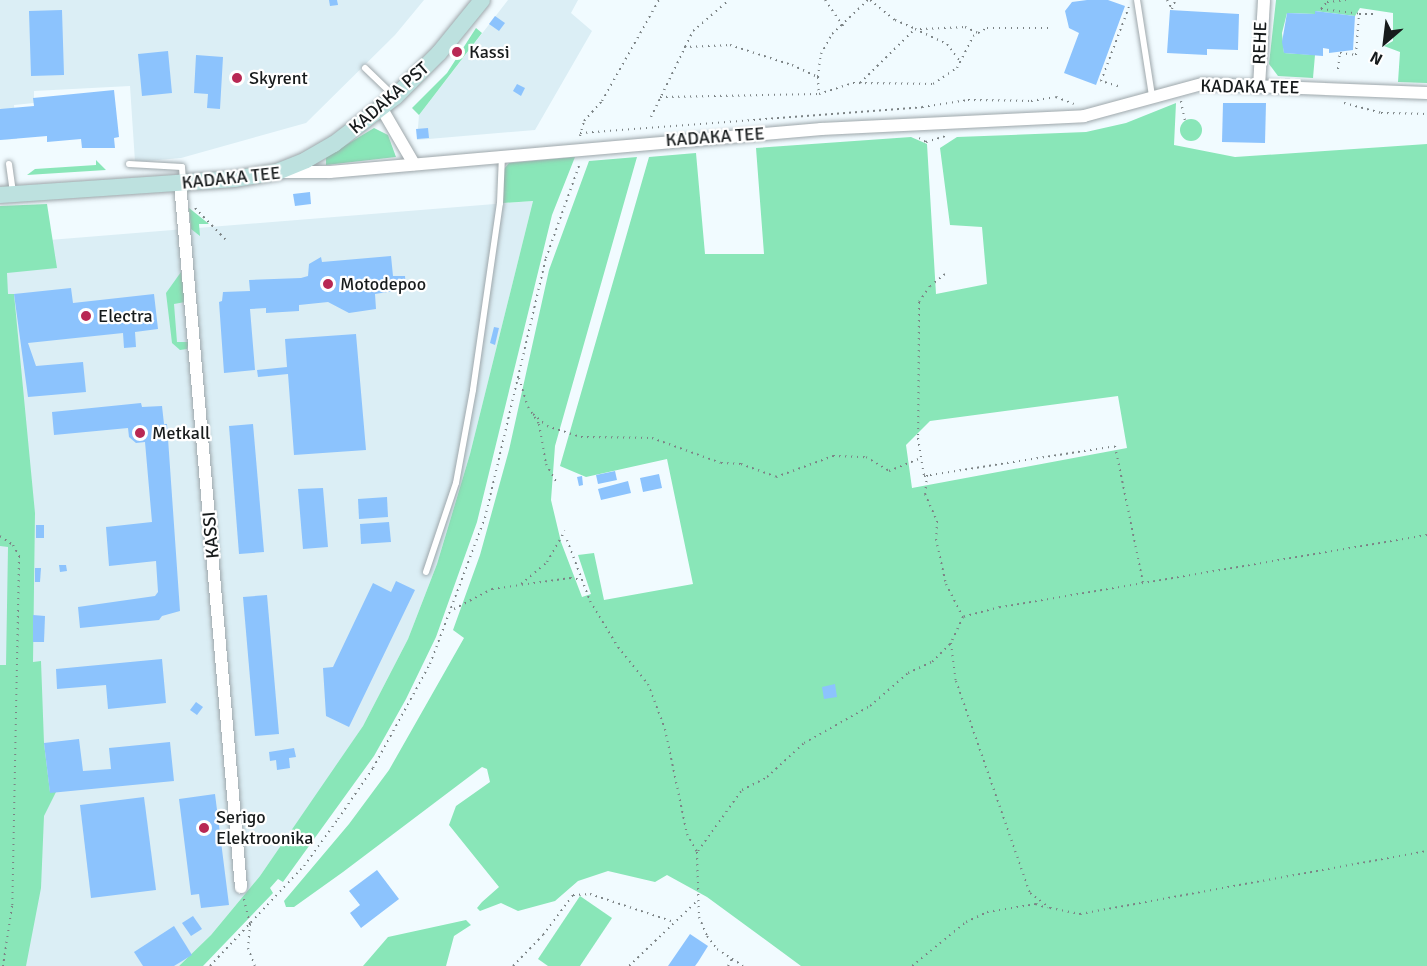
<!DOCTYPE html>
<html>
<head>
<meta charset="utf-8">
<style>
  body { margin:0 }
  #map { position:relative; width:1427px; height:966px; overflow:hidden; background:#f1fbff; font-family:Signika,sans-serif }
  div>[style] { position:absolute }
  .built>* { inset:0; background:#dbeef5 }
  .green>* { inset:0; background:#89e6b8 }
  .round { border-radius:50% }
  .building>* { inset:0; background:#8cc3fd }
  .path>* { height:2px; margin-top:-1px; transform-origin:0; background:repeating-linear-gradient(90deg,#7c8385 0 1.5px,transparent 0 6px) }
  .roads { filter:drop-shadow(0 0 2px #9ea7ab) drop-shadow(0 0 2px #9ea7ab) }
  .lane>* { height:6px; margin:-3px; padding:0 3px; transform-origin:3px; border-radius:3px; background:#fff }
  .street>* { height:12px; margin:-6px; padding:0 6px; transform-origin:6px; border-radius:6px; background:#fff }
  .secondary>* { height:16px; margin:-8px; padding:0 8px; transform-origin:8px; border-radius:8px; background:#bde1df }
  .dots>* { width:16px; height:16px; translate:-50% -50%; box-sizing:border-box; border:3px solid #fff; border-radius:50% }
  span { translate:-50% -50%; white-space:nowrap; text-align:center; line-height:1.15; -webkit-text-stroke:4.5px #fff; paint-order:stroke }
  .street-label { font-size:18px; color:#171b1c }
  .poi-label { font-size:18px; color:#171b1c }
  .left { translate:0 -50%; text-align:left }
  .north { position:absolute; left:1355px; top:12px; width:60px; height:60px; -webkit-text-stroke:4px #fff; paint-order:stroke; rotate:208deg; font-size:16px; font-weight:700; line-height:24px; text-align:center; color:#171b1c }
  .north::after { content:''; display:block; margin:auto; width:21px; height:27px; background:#171b1c; clip-path:polygon(50% 0,100% 100%,50% 72%,0 100%) }
</style>
</head>
<body>
<div id="map">
  <div class="built">
    <div style="clip-path:polygon(0 0,424px 0,395px 35px,306px 123px,181px 158px,135px 162px,130px 86px,34px 91px,34px 103px,14px 105px,17px 139px,0 140px)"></div>
    <div style="clip-path:polygon(508px 0,578px 0,571px 13px,592px 31px,535px 130px,417px 140px,419px 115px)"></div>
    <div style="clip-path:polygon(533px 201px,470px 454px,437px 564px,408px 639px,363px 726px,334px 770px,260px 876px,211px 935px,179px 966px,0 966px,0 244px)"></div>
  </div>
  <div class="green">
    <div style="clip-path:polygon(1276px 0,1427px 0,1427px 83px,1398px 82px,1400px 52px,1384px 46px,1393px 41px,1393px 13px,1360px 8px,1355px 16px,1315px 11px,1315px 14px,1287px 13px,1282px 33px,1284px 53px,1315px 55px,1313px 78px,1278px 76px,1269px 64px)"></div>
    <div style="clip-path:polygon(476px 28px,482px 33px,419px 115px,412px 108px,447px 73px)"></div>
    <div style="clip-path:polygon(evenodd,1176px 103px,1174px 145px,1235px 157px,1427px 144px,1427px 966px,801px 966px,707px 897px,667px 875px,655px 882px,608px 871px,578px 881px,555px 901px,518px 911px,501px 903px,480px 911px,477px 908px,482px 902px,499px 887px,449px 825px,456px 806px,490px 782px,487px 769px,482px 767px,343px 872px,294px 907px,286px 907px,284px 901px,349px 824px,389px 770px,464px 638px,453px 630px,480px 555px,509px 450px,549px 270px,589px 161px,637px 157px,555px 446px,551px 500px,561px 542px,582px 597px,591px 594px,578px 555px,594px 553px,604px 600px,693px 584px,667px 459px,586px 477px,560px 466px,649px 157px,696px 153px,705px 254px,764px 254px,756px 148px,911px 137px,927px 144px,936px 294px,987px 284px,982px 227px,950px 225px,940px 148px,957px 137px,1086px 132px,1126px 123px,1176px 103px,1118px 396px,1127px 448px,912px 488px,906px 445px,930px 421px,1118px 396px)"></div>
    <div class="round" style="left:1180px;top:119px;width:22px;height:22px"></div>
    <div style="clip-path:polygon(374px 128px,388px 135px,396px 157px,326px 165px,326px 157px)"></div>
    <div style="clip-path:polygon(575px 157px,552px 215px,477px 522px,436px 637px,406px 699px,374px 756px,283px 882px,278px 879px,270px 888px,273px 893px,203px 966px,179px 966px,211px 935px,260px 876px,363px 726px,408px 639px,437px 564px,470px 454px,533px 201px,503px 203px,504px 169px,509px 163px)"></div>
    <div style="clip-path:polygon(96px 160px,106px 170px,27px 175px,35px 169px,96px 165px)"></div>
    <div style="clip-path:polygon(47px 204px,57px 268px,7px 273px,8px 294px,14px 294px,35px 513px,33px 662px,41px 661px,44px 743px,50px 792px,56px 792px,44px 816px,41px 888px,26px 966px,0 966px,0 665px,6px 665px,8px 547px,0 546px,0 206px)"></div>
    <div style="clip-path:polygon(189px 208px,209px 224px,199px 224px,200px 236px,191px 229px)"></div>
    <div style="clip-path:polygon(181px 272px,185px 302px,174px 304px,177px 342px,189px 342px,187px 349px,180px 350px,172px 343px,166px 293px)"></div>
    <div style="clip-path:polygon(580px 896px,612px 918px,580px 966px,548px 966px,538px 959px)"></div>
    <div style="clip-path:polygon(466px 920px,471px 925px,454px 936px,446px 966px,363px 966px,388px 937px)"></div>
  </div>
  <div class="building">
    <div style="clip-path:polygon(329px 0,337px 0,338px 5px,330px 6px)"></div>
    <div style="clip-path:polygon(1087px 0,1108px 0,1125px 6px,1096px 85px,1064px 73px,1079px 33px,1069px 28px,1065px 11px,1072px 2px)"></div>
    <div style="clip-path:polygon(62px 10px,64px 75px,31px 76px,29px 11px)"></div>
    <div style="clip-path:polygon(1170px 10px,1239px 14px,1238px 50px,1207px 49px,1207px 55px,1167px 53px)"></div>
    <div style="clip-path:polygon(1315px 11px,1355px 16px,1353px 50px,1329px 53px,1329px 49px,1323px 48px,1323px 56px,1284px 53px,1282px 42px,1287px 13px,1315px 14px)"></div>
    <div style="clip-path:polygon(495px 16px,505px 23px,499px 31px,489px 24px)"></div>
    <div style="clip-path:polygon(168px 51px,172px 93px,142px 96px,138px 54px)"></div>
    <div style="clip-path:polygon(196px 55px,223px 57px,220px 109px,207px 108px,208px 94px,194px 93px)"></div>
    <div style="clip-path:polygon(234px 71px,242px 72px,241px 85px,233px 85px)"></div>
    <div style="clip-path:polygon(517px 84px,525px 88px,521px 96px,513px 91px)"></div>
    <div style="clip-path:polygon(114px 90px,119px 137px,114px 138px,115px 148px,82px 148px,81px 139px,47px 142px,47px 136px,0 140px,0 109px,34px 106px,33px 98px)"></div>
    <div style="clip-path:polygon(1223px 103px,1266px 103px,1265px 143px,1222px 142px)"></div>
    <div style="clip-path:polygon(428px 128px,429px 138px,417px 139px,416px 129px)"></div>
    <div style="clip-path:polygon(310px 192px,311px 204px,295px 206px,293px 194px)"></div>
    <div style="clip-path:polygon(391px 256px,393px 276px,405px 276px,406px 289px,375px 294px,376px 309px,349px 313px,328px 302px,299px 305px,299px 311px,266px 313px,266px 308px,250px 309px,255px 370px,224px 373px,219px 302px,222px 301px,223px 292px,250px 291px,249px 280px,301px 278px,308px 276px,309px 264px,321px 257px,322px 262px)"></div>
    <div style="clip-path:polygon(71px 288px,73px 303px,154px 294px,158px 329px,135px 332px,136px 347px,124px 348px,123px 333px,28px 343px,36px 366px,83px 362px,86px 392px,28px 397px,14px 294px)"></div>
    <div style="clip-path:polygon(494px 327px,499px 328px,495px 345px,490px 343px)"></div>
    <div style="clip-path:polygon(356px 334px,366px 450px,294px 455px,288px 374px,258px 377px,257px 370px,287px 367px,285px 339px)"></div>
    <div style="clip-path:polygon(141px 403px,142px 407px,162px 406px,164px 424px,167px 424px,180px 611px,162px 616px,159px 620px,80px 628px,78px 607px,155px 596px,158px 592px,156px 561px,109px 566px,106px 527px,152px 522px,145px 442px,136px 443px,129px 437px,128px 428px,54px 435px,52px 412px)"></div>
    <div style="clip-path:polygon(253px 424px,264px 552px,239px 554px,229px 426px)"></div>
    <div style="clip-path:polygon(615px 471px,617px 480px,598px 484px,596px 475px)"></div>
    <div style="clip-path:polygon(659px 474px,662px 488px,643px 492px,640px 478px)"></div>
    <div style="clip-path:polygon(582px 476px,583px 485px,579px 486px,577px 477px)"></div>
    <div style="clip-path:polygon(628px 481px,631px 493px,601px 500px,598px 489px)"></div>
    <div style="clip-path:polygon(323px 488px,328px 547px,303px 549px,298px 489px)"></div>
    <div style="clip-path:polygon(387px 497px,388px 517px,359px 519px,358px 499px)"></div>
    <div style="clip-path:polygon(389px 522px,391px 542px,361px 544px,360px 524px)"></div>
    <div style="clip-path:polygon(36px 525px,44px 525px,44px 538px,36px 538px)"></div>
    <div style="clip-path:polygon(59px 565px,66px 565px,67px 571px,60px 572px)"></div>
    <div style="clip-path:polygon(35px 568px,41px 568px,40px 582px,35px 582px)"></div>
    <div style="clip-path:polygon(396px 581px,415px 590px,349px 727px,326px 716px,323px 668px,333px 667px,373px 583px,391px 592px)"></div>
    <div style="clip-path:polygon(267px 595px,279px 734px,255px 736px,243px 597px)"></div>
    <div style="clip-path:polygon(33px 615px,45px 616px,44px 642px,33px 642px)"></div>
    <div style="clip-path:polygon(162px 659px,166px 703px,108px 709px,106px 685px,57px 689px,56px 669px)"></div>
    <div style="clip-path:polygon(835px 684px,837px 697px,824px 699px,822px 687px)"></div>
    <div style="clip-path:polygon(196px 702px,203px 707px,197px 715px,190px 710px)"></div>
    <div style="clip-path:polygon(79px 739px,83px 771px,111px 769px,109px 748px,170px 742px,174px 781px,50px 793px,44px 743px)"></div>
    <div style="clip-path:polygon(294px 748px,296px 757px,289px 758px,290px 768px,277px 770px,276px 760px,270px 761px,269px 752px)"></div>
    <div style="clip-path:polygon(215px 794px,229px 905px,201px 908px,199px 894px,191px 895px,179px 799px)"></div>
    <div style="clip-path:polygon(144px 797px,156px 890px,91px 898px,80px 805px)"></div>
    <div style="clip-path:polygon(377px 870px,399px 899px,361px 928px,350px 913px,360px 905px,349px 891px)"></div>
    <div style="clip-path:polygon(193px 916px,202px 929px,191px 936px,182px 923px)"></div>
    <div style="clip-path:polygon(174px 926px,192px 955px,174px 966px,143px 966px,134px 952px)"></div>
    <div style="clip-path:polygon(690px 934px,708px 946px,698px 962px,695px 966px,668px 966px)"></div>
  </div>
  <div class="path">
    <div style="left:825px;top:0;width:32px;rotate:55deg"></div>
    <div style="left:870px;top:0;width:32px;rotate:39deg"></div>
    <div style="left:895px;top:20px;width:21px;rotate:23deg"></div>
    <div style="left:1167px;top:0;width:10px;rotate:61deg"></div>
    <div style="left:1172px;top:9px;width:9px;rotate:-69deg"></div>
    <div style="left:1321px;top:9px;width:38px;rotate:7deg"></div>
    <div style="left:1321px;top:9px;width:9px;rotate:-49deg"></div>
    <div style="left:1327px;top:2px;width:19px;rotate:-6deg"></div>
    <div style="left:920px;top:29px;width:45px;rotate:-2.5deg"></div>
    <div style="left:965px;top:27px;width:14px;rotate:25deg"></div>
    <div style="left:684px;top:47px;width:46px;rotate:-2.5deg"></div>
    <div style="left:730px;top:45px;width:65px;rotate:17.9deg"></div>
    <div style="left:792px;top:65px;width:29px;rotate:25deg"></div>
    <div style="left:818px;top:77px;width:17px;rotate:87deg"></div>
    <div style="left:1338px;top:69px;width:16px;rotate:-83deg"></div>
    <div style="left:1340px;top:53px;width:16px;rotate:7deg"></div>
    <div style="left:1356px;top:55px;width:41px;rotate:-85.8deg"></div>
    <div style="left:1359px;top:14px;width:18px"></div>
    <div style="left:818px;top:77px;width:23px;rotate:-83deg"></div>
    <div style="left:821px;top:54px;width:23px;rotate:-61deg"></div>
    <div style="left:832px;top:34px;width:50px;rotate:-43.4deg"></div>
    <div style="left:860px;top:83px;width:77px;rotate:-44.5deg"></div>
    <div style="left:915px;top:29px;width:35px;rotate:25deg"></div>
    <div style="left:947px;top:44px;width:21px;rotate:53deg"></div>
    <div style="left:1118px;top:86px;width:18px;rotate:-164deg"></div>
    <div style="left:1101px;top:81px;width:79px;rotate:-69.3deg"></div>
    <div style="left:660px;top:97px;width:159px;rotate:-1.1deg"></div>
    <div style="left:819px;top:94px;width:36px;rotate:-18deg"></div>
    <div style="left:853px;top:83px;width:80px;rotate:0.7deg"></div>
    <div style="left:933px;top:84px;width:29px;rotate:-34deg"></div>
    <div style="left:957px;top:68px;width:36px;rotate:-63deg"></div>
    <div style="left:973px;top:36px;width:16px;rotate:-30deg"></div>
    <div style="left:987px;top:28px;width:66px"></div>
    <div style="left:1181px;top:101px;width:21px;rotate:79deg"></div>
    <div style="left:1344px;top:103px;width:38px;rotate:15deg"></div>
    <div style="left:1381px;top:113px;width:46px;rotate:1.2deg"></div>
    <div style="left:651px;top:117px;width:96px;rotate:-64deg"></div>
    <div style="left:693px;top:31px;width:48px;rotate:-40.7deg"></div>
    <div style="left:580px;top:133px;width:343px;rotate:-4.3deg"></div>
    <div style="left:922px;top:107px;width:47px;rotate:-8.7deg"></div>
    <div style="left:968px;top:100px;width:63px;rotate:0.9deg"></div>
    <div style="left:1031px;top:101px;width:25px;rotate:-9deg"></div>
    <div style="left:1056px;top:97px;width:19px;rotate:21deg"></div>
    <div style="left:580px;top:136px;width:16px;rotate:-75deg"></div>
    <div style="left:584px;top:121px;width:27px;rotate:-48deg"></div>
    <div style="left:602px;top:101px;width:116px;rotate:-60.6deg"></div>
    <div style="left:919px;top:138px;width:8px;rotate:30deg"></div>
    <div style="left:926px;top:142px;width:21px;rotate:-17deg"></div>
    <div style="left:195px;top:208px;width:47px;rotate:45.9deg"></div>
    <div style="left:945px;top:274px;width:19px;rotate:141deg"></div>
    <div style="left:930px;top:286px;width:19px;rotate:125deg"></div>
    <div style="left:919px;top:302px;width:136px;rotate:90.4deg"></div>
    <div style="left:918px;top:438px;width:38px;rotate:81deg"></div>
    <div style="left:924px;top:476px;width:193px;rotate:-8.9deg"></div>
    <div style="left:1115px;top:446px;width:139px;rotate:78.4deg"></div>
    <div style="left:519px;top:378px;width:30px;rotate:73deg"></div>
    <div style="left:528px;top:407px;width:20px;rotate:57deg"></div>
    <div style="left:539px;top:424px;width:41px;rotate:80.1deg"></div>
    <div style="left:546px;top:464px;width:20px;rotate:60deg"></div>
    <div style="left:533px;top:414px;width:18px;rotate:41deg"></div>
    <div style="left:547px;top:426px;width:36px;rotate:18deg"></div>
    <div style="left:581px;top:437px;width:71px;rotate:0.8deg"></div>
    <div style="left:652px;top:438px;width:73px;rotate:19.9deg"></div>
    <div style="left:721px;top:463px;width:20px;rotate:3deg"></div>
    <div style="left:741px;top:464px;width:37px;rotate:20deg"></div>
    <div style="left:776px;top:477px;width:61px;rotate:-20.2deg"></div>
    <div style="left:833px;top:456px;width:33px;rotate:2deg"></div>
    <div style="left:866px;top:457px;width:27px;rotate:31deg"></div>
    <div style="left:889px;top:471px;width:35px;rotate:-22deg"></div>
    <div style="left:927px;top:475px;width:19px;rotate:96deg"></div>
    <div style="left:925px;top:494px;width:30px;rotate:66deg"></div>
    <div style="left:937px;top:521px;width:18px;rotate:93deg"></div>
    <div style="left:936px;top:539px;width:46px;rotate:77.5deg"></div>
    <div style="left:946px;top:584px;width:37px;rotate:63deg"></div>
    <div style="left:1427px;top:535px;width:433px;rotate:170.4deg"></div>
    <div style="left:1000px;top:607px;width:38px;rotate:165deg"></div>
    <div style="left:963px;top:617px;width:29px;rotate:115deg"></div>
    <div style="left:951px;top:643px;width:38px;rotate:83deg"></div>
    <div style="left:956px;top:681px;width:225px;rotate:70.8deg"></div>
    <div style="left:1030px;top:893px;width:25px;rotate:37deg"></div>
    <div style="left:1050px;top:908px;width:31px;rotate:11deg"></div>
    <div style="left:1080px;top:914px;width:353px;rotate:-10.3deg"></div>
    <div style="left:0;top:536px;width:16px;rotate:35deg"></div>
    <div style="left:13px;top:545px;width:13px;rotate:61deg"></div>
    <div style="left:19px;top:556px;width:350px;rotate:91.1deg"></div>
    <div style="left:12px;top:906px;width:61px;rotate:98.5deg"></div>
    <div style="left:567px;top:540px;width:65px;rotate:69.3deg"></div>
    <div style="left:590px;top:601px;width:54px;rotate:58.7deg"></div>
    <div style="left:618px;top:647px;width:48px;rotate:51deg"></div>
    <div style="left:648px;top:684px;width:48px;rotate:69.3deg"></div>
    <div style="left:665px;top:729px;width:107px;rotate:78.2deg"></div>
    <div style="left:687px;top:834px;width:21px;rotate:61deg"></div>
    <div style="left:697px;top:852px;width:65px;rotate:88.2deg"></div>
    <div style="left:699px;top:917px;width:21px;rotate:67deg"></div>
    <div style="left:707px;top:936px;width:16px;rotate:52deg"></div>
    <div style="left:717px;top:949px;width:31px;rotate:33deg"></div>
    <div style="left:521px;top:584px;width:34px;rotate:-40deg"></div>
    <div style="left:547px;top:562px;width:36px;rotate:-60deg"></div>
    <div style="left:454px;top:609px;width:43px;rotate:-27.8deg"></div>
    <div style="left:492px;top:589px;width:79px;rotate:-8deg"></div>
    <div style="left:570px;top:578px;width:12px;rotate:9deg"></div>
    <div style="left:698px;top:851px;width:75px;rotate:-54.2deg"></div>
    <div style="left:742px;top:790px;width:28px;rotate:-27deg"></div>
    <div style="left:767px;top:777px;width:50px;rotate:-42.6deg"></div>
    <div style="left:804px;top:743px;width:76px;rotate:-29.3deg"></div>
    <div style="left:870px;top:706px;width:50px;rotate:-41deg"></div>
    <div style="left:908px;top:673px;width:26px;rotate:-25deg"></div>
    <div style="left:932px;top:662px;width:27px;rotate:-45deg"></div>
    <div style="left:244px;top:899px;width:26px;rotate:77deg"></div>
    <div style="left:250px;top:924px;width:24px;rotate:95deg"></div>
    <div style="left:248px;top:948px;width:19px;rotate:69deg"></div>
    <div style="left:210px;top:966px;width:137px;rotate:-46.8deg"></div>
    <div style="left:304px;top:866px;width:58px;rotate:-54.1deg"></div>
    <div style="left:338px;top:819px;width:62px;rotate:-55.5deg"></div>
    <div style="left:373px;top:768px;width:119px;rotate:-61.3deg"></div>
    <div style="left:430px;top:664px;width:156px;rotate:-69.4deg"></div>
    <div style="left:485px;top:518px;width:267px;rotate:-76.8deg"></div>
    <div style="left:546px;top:258px;width:101px;rotate:-70.3deg"></div>
    <div style="left:513px;top:966px;width:43px;rotate:-45.9deg"></div>
    <div style="left:543px;top:935px;width:50px;rotate:-53.1deg"></div>
    <div style="left:573px;top:895px;width:17px;rotate:-3deg"></div>
    <div style="left:590px;top:894px;width:89px;rotate:18.4deg"></div>
    <div style="left:629px;top:966px;width:95px;rotate:-43.7deg"></div>
    <div style="left:728px;top:966px;width:8px;rotate:-60deg"></div>
    <div style="left:912px;top:966px;width:70px;rotate:-39.2deg"></div>
    <div style="left:966px;top:922px;width:23px;rotate:-25deg"></div>
    <div style="left:987px;top:912px;width:50px;rotate:-9.3deg"></div>
    <div style="left:1036px;top:904px;width:12px;rotate:20deg"></div>
  </div>
  <div class="roads">
    <div class="lane">
      <div style="left:1137px;top:0;width:97px;rotate:81.1deg"></div>
      <div style="left:365px;top:68px;width:42px;rotate:44deg"></div>
      <div style="left:9px;top:164px;width:29px;rotate:82deg"></div>
      <div style="left:129px;top:164px;width:53px;rotate:3.2deg"></div>
      <div style="left:182px;top:167px;width:15px;rotate:86deg"></div>
      <div style="left:426px;top:572px;width:94px;rotate:-71.4deg"></div>
      <div style="left:456px;top:483px;width:95px;rotate:-79.6deg"></div>
      <div style="left:473px;top:390px;width:189px;rotate:-81.8deg"></div>
      <div style="left:500px;top:203px;width:48px;rotate:-87.6deg"></div>
    </div>
    <div class="street">
      <div style="left:1259px;top:87px;width:87px;rotate:-86.7deg"></div>
      <div style="left:382px;top:109px;width:64px;rotate:59.8deg"></div>
      <div style="left:285px;top:172px;width:45px"></div>
      <div style="left:330px;top:172px;width:493px;rotate:-5deg"></div>
      <div style="left:821px;top:129px;width:263px;rotate:-2.8deg"></div>
      <div style="left:1084px;top:116px;width:122px;rotate:-15.2deg"></div>
      <div style="left:1202px;top:84px;width:225px;rotate:2.3deg"></div>
      <div style="left:180px;top:183px;width:707px;rotate:85.05deg"></div>
    </div>
    <div class="secondary">
      <div style="left:0;top:195px;width:235px;rotate:-3.9deg"></div>
      <div style="left:234px;top:179px;width:44px;rotate:-9.2deg"></div>
      <div style="left:277px;top:172px;width:31px;rotate:-22deg"></div>
      <div style="left:306px;top:160px;width:32px;rotate:-30deg"></div>
      <div style="left:334px;top:144px;width:77px;rotate:-37.6deg"></div>
      <div style="left:395px;top:97px;width:62px;rotate:-45deg"></div>
      <div style="left:439px;top:53px;width:68px;rotate:-50.9deg"></div>
    </div>
  </div>
  <div class="dots">
    <div style="left:457px;top:52px;background:#b82854"></div>
    <div style="left:237px;top:78px;background:#b82854"></div>
    <div style="left:328px;top:284px;background:#b82854"></div>
    <div style="left:86px;top:316px;background:#b82854"></div>
    <div style="left:140px;top:433px;background:#b82854"></div>
    <div style="left:204px;top:828px;background:#b82854"></div>
  </div>
  <div class="street-label">
    <span style="left:1260px;top:43px;rotate:-88deg">REHE</span>
    <span style="left:1250px;top:87px;rotate:1deg">KADAKA TEE</span>
    <span style="left:389px;top:98px;rotate:-41deg">KADAKA PST</span>
    <span style="left:715px;top:137px;rotate:-4deg">KADAKA TEE</span>
    <span style="left:231px;top:178px;rotate:-6deg">KADAKA TEE</span>
    <span style="left:211px;top:535px;rotate:-95deg">KASSI</span>
  </div>
  <div class="poi-label">
    <span class="left" style="left:469px;top:52px">Kassi</span>
    <span class="left" style="left:249px;top:78px">Skyrent</span>
    <span class="left" style="left:340px;top:284px">Motodepoo</span>
    <span class="left" style="left:98px;top:316px">Electra</span>
    <span class="left" style="left:152px;top:433px">Metkall</span>
    <span class="left" style="left:216px;top:828px">Serigo<br>Elektroonika</span>
  </div>
  <div class="north">N</div>
</div>
</body>
</html>
